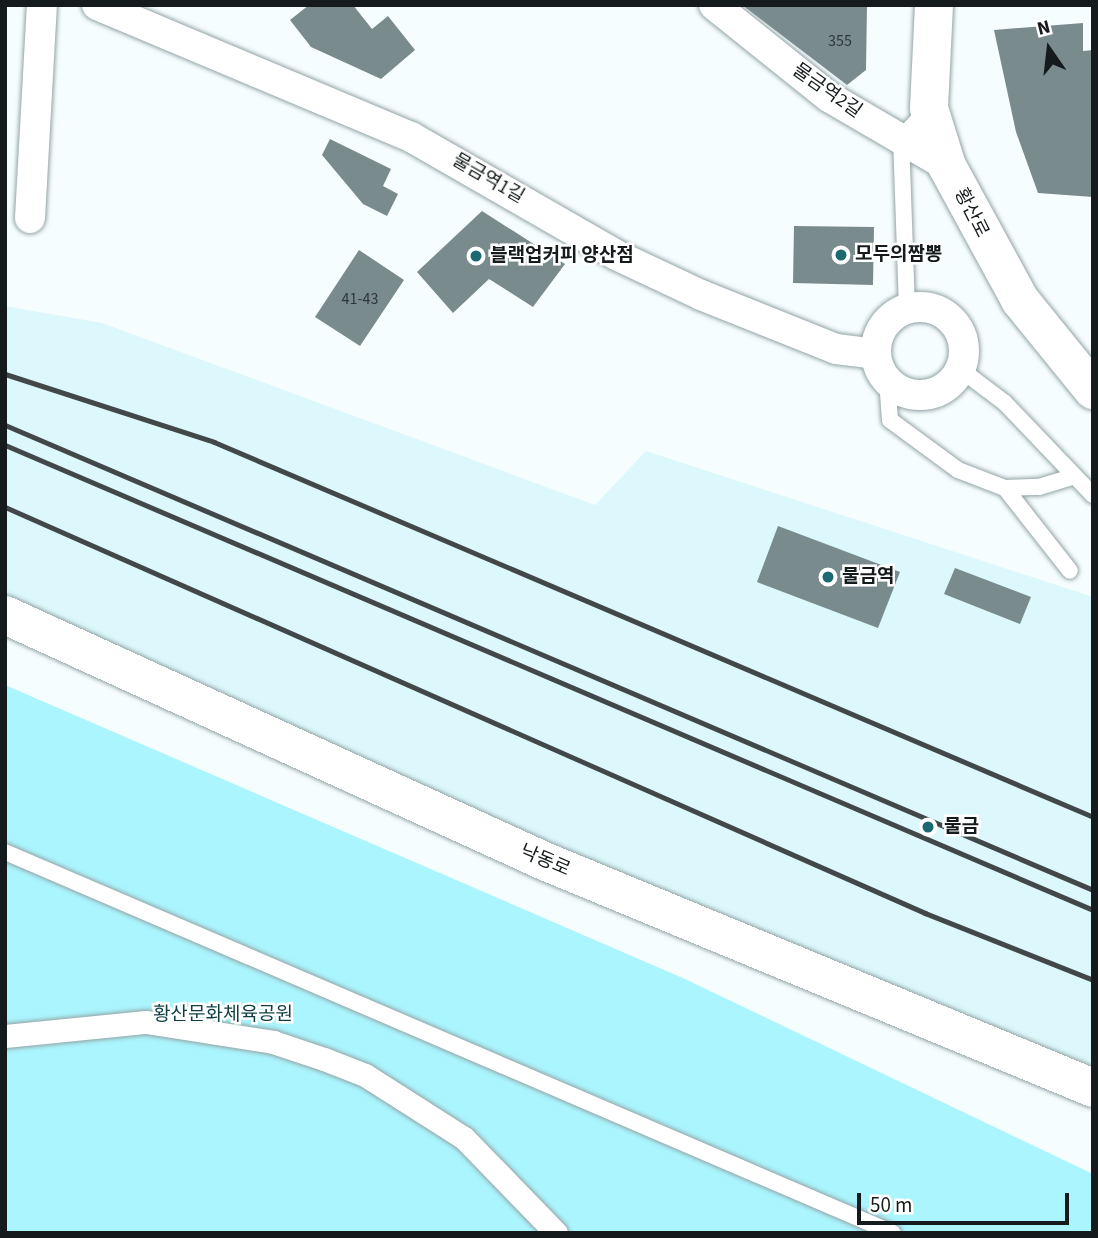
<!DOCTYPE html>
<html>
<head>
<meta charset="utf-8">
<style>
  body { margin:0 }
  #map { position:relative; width:1098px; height:1238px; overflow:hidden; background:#f6fdfe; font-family:"Source Sans 3","Noto Sans KR",sans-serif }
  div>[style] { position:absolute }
  .built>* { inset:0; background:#dcf8fc }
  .green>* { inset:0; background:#abf5fe }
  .building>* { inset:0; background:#7a8b8d }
  .roads { filter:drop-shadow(0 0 2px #93a4a6) drop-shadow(0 0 2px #93a4a6) }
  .service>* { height:16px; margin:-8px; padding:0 8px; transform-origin:8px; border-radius:8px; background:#fff }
  .pedestrian>* { height:23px; margin:-11.5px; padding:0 11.5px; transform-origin:11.5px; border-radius:11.5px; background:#fff }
  .minor>* { height:30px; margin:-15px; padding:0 15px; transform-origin:15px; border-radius:15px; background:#fff }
  .minor>.ring { margin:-15px; padding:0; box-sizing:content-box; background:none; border:30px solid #fff; border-radius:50% }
  .tertiary>* { height:38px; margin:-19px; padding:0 19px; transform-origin:19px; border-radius:19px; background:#fff }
  .secondary>* { height:38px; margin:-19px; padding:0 19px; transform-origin:19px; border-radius:19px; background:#fff }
  .rail>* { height:5px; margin:-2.5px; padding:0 2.5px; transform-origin:2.5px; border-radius:2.5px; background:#424849 }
  .dots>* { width:19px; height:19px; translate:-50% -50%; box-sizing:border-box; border:4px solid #fff; border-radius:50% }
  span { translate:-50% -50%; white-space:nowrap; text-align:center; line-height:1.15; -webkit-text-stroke:5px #fff; paint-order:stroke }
  .number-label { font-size:16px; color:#2e3738 }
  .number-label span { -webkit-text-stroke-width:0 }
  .street-label { font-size:19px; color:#151b1c }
  .poi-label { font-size:19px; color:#151b1c; font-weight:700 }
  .left { translate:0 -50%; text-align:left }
  .park-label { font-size:19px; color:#0f3e43 }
  .frame { position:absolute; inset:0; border:7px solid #151b1c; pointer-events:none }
  .north { position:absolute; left:1014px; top:14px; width:70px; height:70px; -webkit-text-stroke:5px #fff; paint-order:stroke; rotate:346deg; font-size:19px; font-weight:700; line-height:28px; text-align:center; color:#151b1c }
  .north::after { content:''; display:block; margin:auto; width:24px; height:32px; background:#151b1c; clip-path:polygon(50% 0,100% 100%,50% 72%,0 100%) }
  .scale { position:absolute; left:857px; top:1193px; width:212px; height:32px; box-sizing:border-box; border:4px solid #151b1c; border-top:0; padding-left:9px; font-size:21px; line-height:24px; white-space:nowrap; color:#151b1c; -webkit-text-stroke:5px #fff; paint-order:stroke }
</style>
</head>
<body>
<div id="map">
  <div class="built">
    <div style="clip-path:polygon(5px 306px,102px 323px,595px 505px,646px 451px,1093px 597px,1093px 1072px,48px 634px,5px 603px)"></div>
  </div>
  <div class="green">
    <div style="clip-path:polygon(5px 685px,685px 979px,1093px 1174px,1093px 1233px,5px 1233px)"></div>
  </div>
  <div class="building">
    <div style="clip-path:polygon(309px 5px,353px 5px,372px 29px,388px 16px,415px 50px,381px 79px,311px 47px,290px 20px)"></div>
    <div style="clip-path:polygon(742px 5px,867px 5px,866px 70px,847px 85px)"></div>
    <div style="clip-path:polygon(1083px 23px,1083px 51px,1093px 50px,1093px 197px,1038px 193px,1016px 132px,994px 30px)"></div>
    <div style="clip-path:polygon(330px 139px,391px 169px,383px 186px,398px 194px,387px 216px,363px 204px,322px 155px)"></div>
    <div style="clip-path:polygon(482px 211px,565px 264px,533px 307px,489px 279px,453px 313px,417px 272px)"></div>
    <div style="clip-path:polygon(794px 226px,874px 227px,873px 285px,793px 283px)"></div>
    <div style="clip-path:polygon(359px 250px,404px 280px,360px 346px,315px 317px)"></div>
    <div style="clip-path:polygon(778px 526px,900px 572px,878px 628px,757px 582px)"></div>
    <div style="clip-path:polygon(955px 568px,1031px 597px,1020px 624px,944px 594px)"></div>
  </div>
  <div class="roads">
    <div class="service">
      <div style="left:907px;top:309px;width:171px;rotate:-92deg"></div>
      <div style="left:901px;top:138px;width:40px;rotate:-47deg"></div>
      <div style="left:960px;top:369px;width:55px;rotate:36.9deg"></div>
      <div style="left:1004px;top:402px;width:129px;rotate:46.3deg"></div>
      <div style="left:887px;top:380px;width:40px;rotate:85.7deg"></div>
      <div style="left:890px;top:420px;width:84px;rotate:36.3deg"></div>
      <div style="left:958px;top:470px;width:50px;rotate:21deg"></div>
      <div style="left:1005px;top:488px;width:34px;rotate:-2deg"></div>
      <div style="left:1039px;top:487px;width:34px;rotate:-17deg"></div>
      <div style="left:1005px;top:488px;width:105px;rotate:51.9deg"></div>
      <div style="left:5px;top:852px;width:966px;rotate:23.22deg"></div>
    </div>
    <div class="pedestrian">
      <div style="left:5px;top:1036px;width:142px;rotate:-5.7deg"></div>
      <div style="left:146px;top:1022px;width:129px;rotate:8.9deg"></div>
      <div style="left:273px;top:1042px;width:54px;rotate:18.4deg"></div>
      <div style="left:324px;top:1059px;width:44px;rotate:21.3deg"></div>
      <div style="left:365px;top:1075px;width:117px;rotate:32.5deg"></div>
      <div style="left:464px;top:1138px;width:132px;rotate:45.9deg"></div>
    </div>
    <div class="minor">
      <div style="left:97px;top:5px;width:341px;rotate:22.8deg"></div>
      <div style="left:411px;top:137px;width:237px;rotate:29.9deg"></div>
      <div style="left:616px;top:255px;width:94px;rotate:25.2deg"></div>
      <div style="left:701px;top:295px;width:145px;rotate:21.8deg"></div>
      <div style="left:836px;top:349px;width:40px;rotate:7.1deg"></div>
      <div style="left:714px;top:5px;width:147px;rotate:38.7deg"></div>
      <div style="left:829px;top:97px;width:137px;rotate:30.3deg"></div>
      <div style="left:30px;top:218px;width:213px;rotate:-86.8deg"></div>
      <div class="ring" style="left:876px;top:307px;width:58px;height:58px"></div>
    </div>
    <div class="tertiary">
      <div style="left:5px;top:615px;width:592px;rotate:24.53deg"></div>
      <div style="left:544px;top:861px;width:594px;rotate:22.46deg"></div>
    </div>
    <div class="secondary">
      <div style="left:934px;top:5px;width:103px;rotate:92.8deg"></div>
      <div style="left:929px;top:108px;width:61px;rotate:72.8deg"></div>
      <div style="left:947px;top:166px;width:153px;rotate:61.4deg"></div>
      <div style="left:1020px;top:300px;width:116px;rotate:51deg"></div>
    </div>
  </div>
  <div class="rail">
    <div style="left:5px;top:374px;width:220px;rotate:18deg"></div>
    <div style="left:214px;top:442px;width:956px;rotate:23.1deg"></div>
    <div style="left:5px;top:425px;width:1183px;rotate:23.14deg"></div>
    <div style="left:5px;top:445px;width:1183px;rotate:23.14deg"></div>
    <div style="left:5px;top:507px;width:1006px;rotate:23.81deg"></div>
    <div style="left:925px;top:913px;width:181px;rotate:21.7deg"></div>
  </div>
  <div class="dots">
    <div style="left:841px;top:255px;background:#1d6971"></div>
    <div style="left:476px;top:256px;background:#1d6971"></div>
    <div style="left:828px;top:577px;background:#1d6971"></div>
    <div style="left:928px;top:827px;background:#1d6971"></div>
  </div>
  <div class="number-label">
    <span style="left:840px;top:41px">355</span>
    <span style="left:360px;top:299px">41-43</span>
  </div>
  <div class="street-label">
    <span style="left:827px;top:91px;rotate:35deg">물금역2길</span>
    <span style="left:488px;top:179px;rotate:30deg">물금역1길</span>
    <span style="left:971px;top:213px;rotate:63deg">황산로</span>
    <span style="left:545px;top:861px;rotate:23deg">낙동로</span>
  </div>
  <div class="poi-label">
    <span class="left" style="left:855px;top:255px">모두의짬뽕</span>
    <span class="left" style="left:490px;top:256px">블랙업커피 양산점</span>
    <span class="left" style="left:842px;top:577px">물금역</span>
    <span class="left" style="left:944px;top:827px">물금</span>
  </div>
  <div class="park-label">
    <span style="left:223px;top:1015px">황산문화체육공원</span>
  </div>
  <div class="frame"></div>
  <div class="north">N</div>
  <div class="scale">50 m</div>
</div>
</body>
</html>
